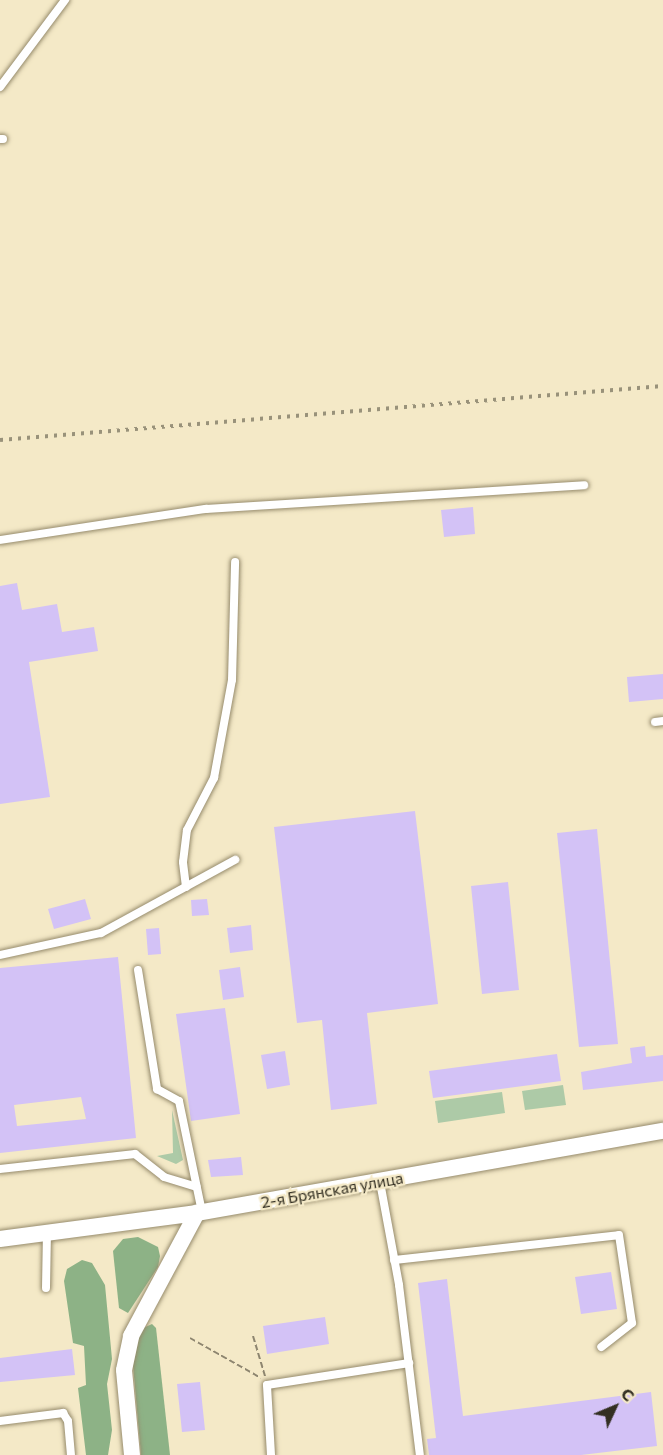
<!DOCTYPE html>
<html>
<head>
<meta charset="utf-8">
<style>
  body { margin:0 }
  #map { position:relative; width:663px; height:1455px; overflow:hidden; background:#f4e9c7; font-family:Commissioner,sans-serif }
  div>[style] { position:absolute }
  .green>* { inset:0; background:#adcaa7 }
  .forest>* { inset:0; background:#8db286 }
  .building>* { inset:0; background:#d3c2f6 }
  .path>* { height:2px; margin-top:-1px; transform-origin:0; background:repeating-linear-gradient(90deg,#8d856f 0 6px,transparent 0 9px) }
  .roads { filter:drop-shadow(0 0 2px #968b6c) drop-shadow(0 0 2px #968b6c) }
  .service>* { height:8px; margin:-4px; padding:0 4px; transform-origin:4px; border-radius:4px; background:#fff }
  .minor>* { height:16px; margin:-8px; padding:0 8px; transform-origin:8px; border-radius:8px; background:#fff }
  .rail>* { height:4px; margin-top:-2px; transform-origin:0; background:repeating-linear-gradient(90deg,#99927a 0 3px,transparent 0 9px) }
  span { translate:-50% -50%; white-space:nowrap; text-align:center; line-height:1.15; -webkit-text-stroke:4.5px #f4e9c7; paint-order:stroke }
  .street-label { font-size:16px; color:#332f22 }
  .north { position:absolute; left:585px; top:1377px; width:60px; height:60px; -webkit-text-stroke:4px #f4e9c7; paint-order:stroke; rotate:46deg; font-size:16px; font-weight:700; line-height:24px; text-align:center; color:#332f22 }
  .north::after { content:''; display:block; margin:auto; width:21px; height:27px; background:#332f22; clip-path:polygon(50% 0,100% 100%,50% 72%,0 100%) }
</style>
</head>
<body>
<div id="map">
  <div class="green">
    <div style="clip-path:polygon(563px 1085px,566px 1105px,525px 1110px,522px 1091px)"></div>
    <div style="clip-path:polygon(502px 1092px,505px 1113px,438px 1123px,435px 1101px)"></div>
    <div style="clip-path:polygon(172px 1110px,183px 1160px,176px 1164px,157px 1156px,173px 1153px)"></div>
  </div>
  <div class="forest">
    <div style="clip-path:polygon(138px 1237px,158px 1247px,160px 1256px,158px 1267px,128px 1313px,119px 1308px,113px 1251px,123px 1239px)"></div>
    <div style="clip-path:polygon(82px 1260px,92px 1263px,105px 1285px,112px 1359px,107px 1384px,112px 1430px,108px 1455px,86px 1455px,78px 1388px,86px 1385px,84px 1346px,73px 1343px,64px 1281px,67px 1269px)"></div>
    <div style="clip-path:polygon(152px 1324px,156px 1328px,170px 1455px,141px 1455px,133px 1365px,141px 1329px)"></div>
  </div>
  <div class="building">
    <div style="clip-path:polygon(473px 507px,475px 534px,444px 537px,441px 510px)"></div>
    <div style="clip-path:polygon(17px 583px,22px 610px,57px 604px,62px 632px,94px 627px,98px 651px,29px 662px,50px 797px,0 804px,0 586px)"></div>
    <div style="clip-path:polygon(663px 674px,663px 699px,629px 702px,627px 677px)"></div>
    <div style="clip-path:polygon(415px 811px,438px 1004px,367px 1013px,377px 1104px,331px 1110px,322px 1020px,297px 1023px,274px 827px)"></div>
    <div style="clip-path:polygon(597px 829px,618px 1044px,579px 1047px,557px 833px)"></div>
    <div style="clip-path:polygon(508px 882px,519px 990px,482px 994px,471px 886px)"></div>
    <div style="clip-path:polygon(85px 899px,91px 919px,54px 929px,48px 909px)"></div>
    <div style="clip-path:polygon(207px 899px,209px 915px,192px 916px,191px 900px)"></div>
    <div style="clip-path:polygon(251px 925px,253px 950px,230px 953px,227px 928px)"></div>
    <div style="clip-path:polygon(159px 928px,161px 954px,148px 955px,146px 929px)"></div>
    <div style="clip-path:polygon(evenodd,118px 957px,136px 1138px,0 1153px,0 968px,118px 957px,81px 1097px,86px 1119px,17px 1126px,14px 1105px,81px 1097px)"></div>
    <div style="clip-path:polygon(240px 967px,244px 997px,223px 1000px,219px 970px)"></div>
    <div style="clip-path:polygon(225px 1008px,240px 1114px,191px 1121px,176px 1014px)"></div>
    <div style="clip-path:polygon(645px 1046px,646px 1057px,663px 1055px,663px 1081px,583px 1090px,581px 1072px,632px 1063px,630px 1048px)"></div>
    <div style="clip-path:polygon(285px 1051px,290px 1085px,267px 1089px,261px 1055px)"></div>
    <div style="clip-path:polygon(557px 1054px,561px 1081px,433px 1098px,429px 1071px)"></div>
    <div style="clip-path:polygon(241px 1157px,243px 1175px,211px 1177px,208px 1160px)"></div>
    <div style="clip-path:polygon(611px 1272px,617px 1309px,581px 1314px,575px 1277px)"></div>
    <div style="clip-path:polygon(447px 1279px,463px 1416px,651px 1392px,657px 1446px,581px 1455px,429px 1455px,427px 1439px,436px 1438px,418px 1283px)"></div>
    <div style="clip-path:polygon(325px 1317px,329px 1344px,267px 1354px,263px 1326px)"></div>
    <div style="clip-path:polygon(72px 1349px,75px 1375px,0 1382px,0 1358px)"></div>
    <div style="clip-path:polygon(200px 1382px,205px 1430px,182px 1432px,177px 1384px)"></div>
  </div>
  <div class="path">
    <div style="left:253px;top:1336px;width:42px;rotate:73.3deg"></div>
    <div style="left:190px;top:1338px;width:81px;rotate:29.4deg"></div>
  </div>
  <div class="roads">
    <div class="service">
      <div style="left:0;top:87px;width:109px;rotate:-53.2deg"></div>
      <div style="left:0;top:139px;width:3px"></div>
      <div style="left:0;top:540px;width:208px;rotate:-8.6deg"></div>
      <div style="left:206px;top:509px;width:379px;rotate:-3.6deg"></div>
      <div style="left:655px;top:722px;width:8px;rotate:-7deg"></div>
      <div style="left:186px;top:887px;width:25px;rotate:-97deg"></div>
      <div style="left:183px;top:862px;width:32px;rotate:-83deg"></div>
      <div style="left:187px;top:830px;width:59px;rotate:-62.6deg"></div>
      <div style="left:214px;top:778px;width:100px;rotate:-79.6deg"></div>
      <div style="left:232px;top:680px;width:118px;rotate:-88.5deg"></div>
      <div style="left:0;top:955px;width:103px;rotate:-12.3deg"></div>
      <div style="left:101px;top:933px;width:153px;rotate:-28.6deg"></div>
      <div style="left:138px;top:970px;width:121px;rotate:80.9deg"></div>
      <div style="left:157px;top:1089px;width:25px;rotate:29deg"></div>
      <div style="left:179px;top:1101px;width:113px;rotate:78.3deg"></div>
      <div style="left:0;top:1169px;width:136px;rotate:-6.3deg"></div>
      <div style="left:135px;top:1154px;width:37px;rotate:38deg"></div>
      <div style="left:164px;top:1177px;width:34px;rotate:17deg"></div>
      <div style="left:380px;top:1182px;width:105px;rotate:79.5deg"></div>
      <div style="left:399px;top:1285px;width:171px;rotate:83deg"></div>
      <div style="left:394px;top:1260px;width:226px;rotate:-6.3deg"></div>
      <div style="left:619px;top:1235px;width:89px;rotate:81.6deg"></div>
      <div style="left:632px;top:1323px;width:39px;rotate:142deg"></div>
      <div style="left:46px;top:1288px;width:56px;rotate:-89deg"></div>
      <div style="left:0;top:1421px;width:64px;rotate:-7.2deg"></div>
      <div style="left:63px;top:1413px;width:9px;rotate:58deg"></div>
      <div style="left:68px;top:1421px;width:34px;rotate:85deg"></div>
      <div style="left:271px;top:1455px;width:70px;rotate:-93.3deg"></div>
      <div style="left:267px;top:1385px;width:144px;rotate:-8.8deg"></div>
    </div>
    <div class="minor">
      <div style="left:0;top:1239px;width:199px;rotate:-7.5deg"></div>
      <div style="left:197px;top:1213px;width:473px;rotate:-10deg"></div>
      <div style="left:132px;top:1455px;width:85px;rotate:-95.4deg"></div>
      <div style="left:124px;top:1370px;width:35px;rotate:-78deg"></div>
      <div style="left:131px;top:1336px;width:140px;rotate:-61.8deg"></div>
    </div>
  </div>
  <div class="rail">
    <div style="left:0;top:440px;width:665px;rotate:-4.66deg"></div>
  </div>
  <div class="street-label">
    <span style="left:332px;top:1190px;rotate:-10deg">2-я Брянская улица</span>
  </div>
  <div class="north">С</div>
</div>
</body>
</html>
